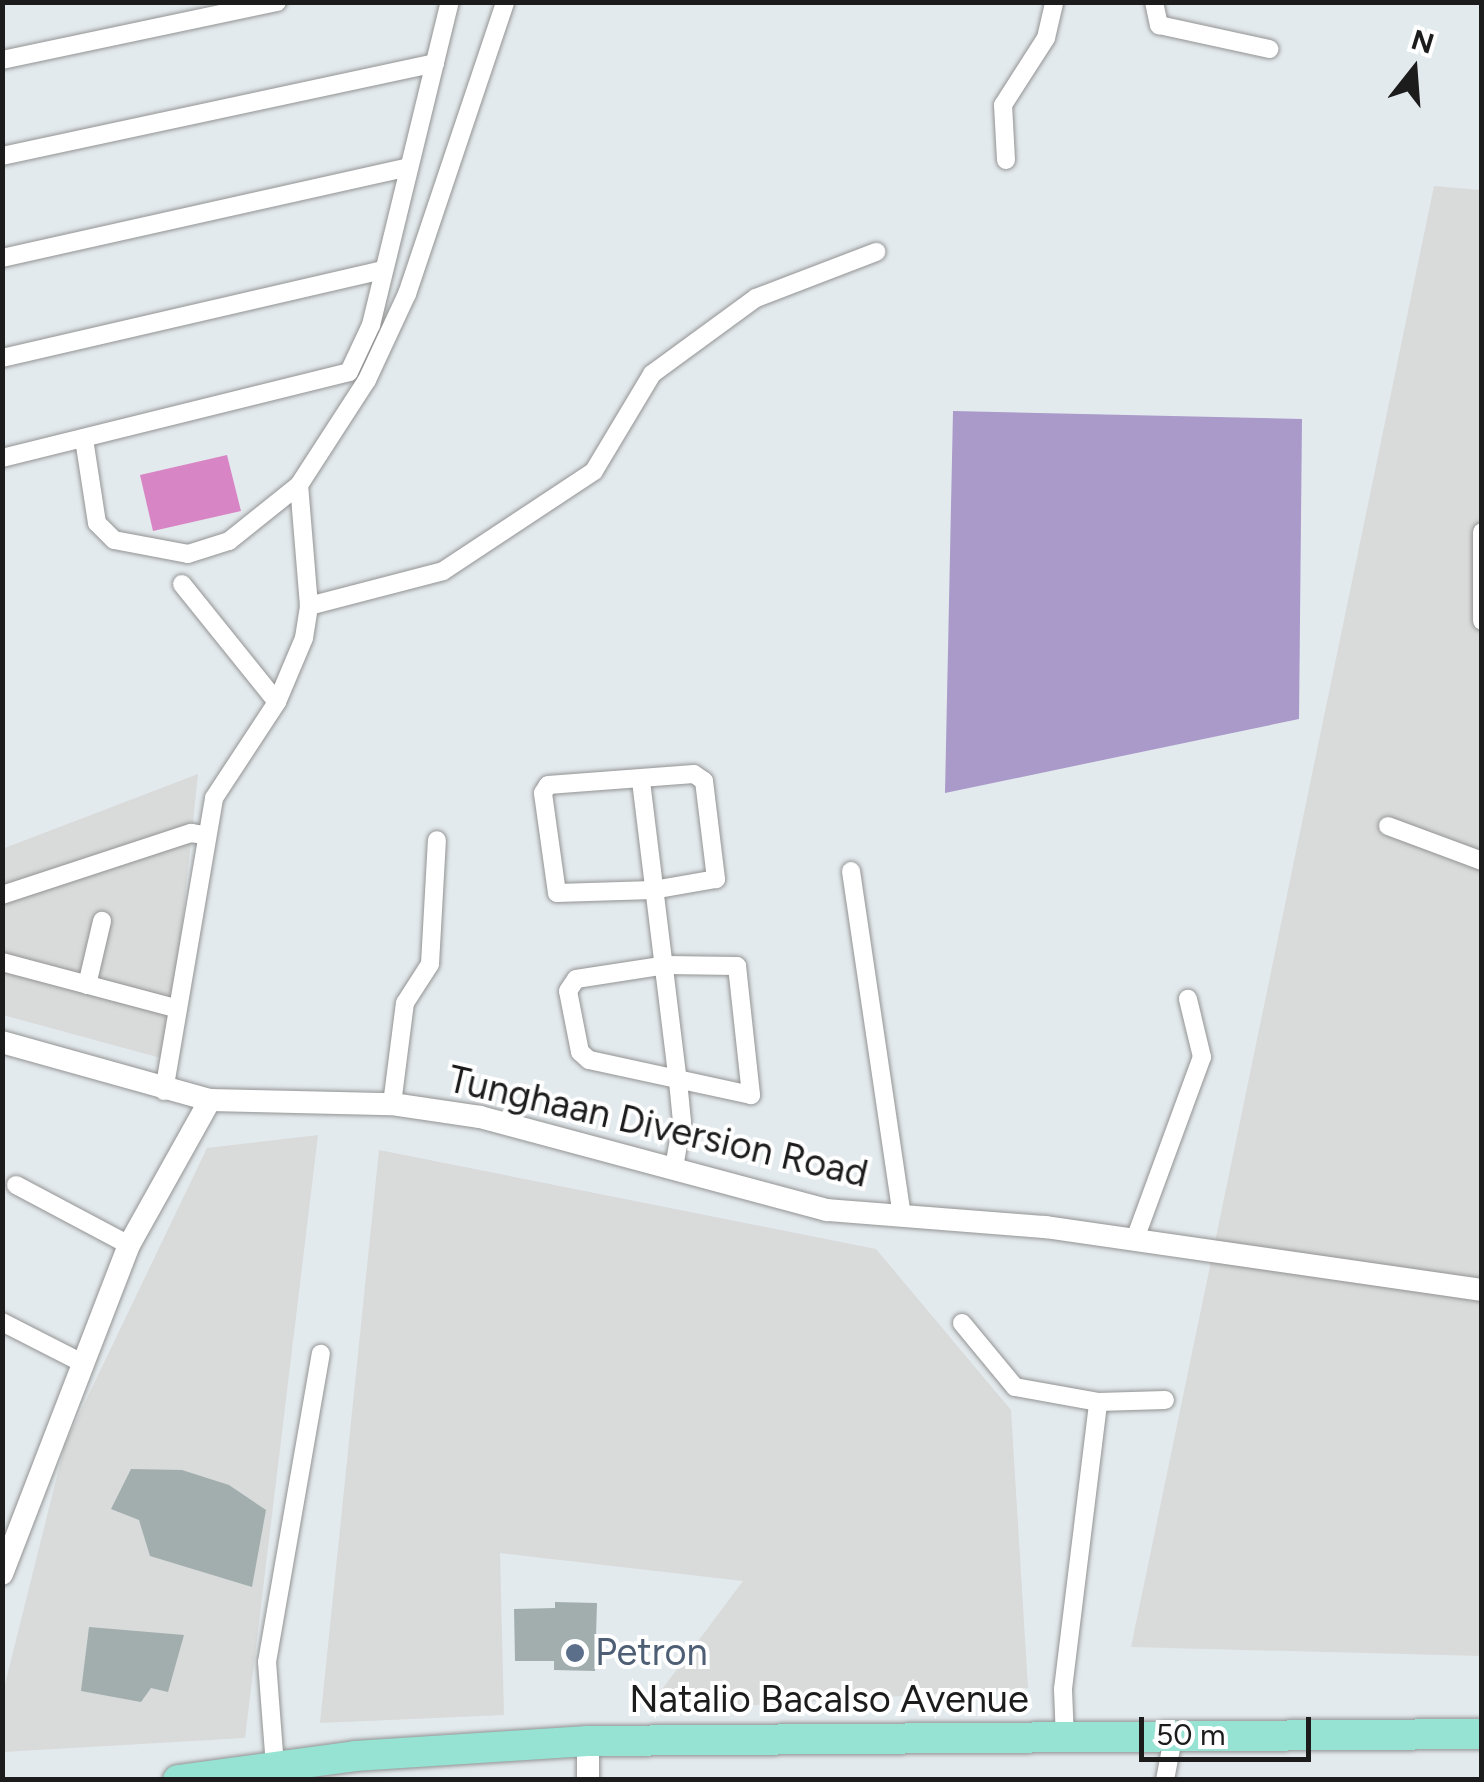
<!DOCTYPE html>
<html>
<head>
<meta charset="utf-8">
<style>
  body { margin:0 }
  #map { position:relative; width:1484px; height:1782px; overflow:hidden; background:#e3eaed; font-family:Figtree,sans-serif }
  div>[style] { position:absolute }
  .residential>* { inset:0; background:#d9dada }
  .forest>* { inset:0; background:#a99aca }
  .pitch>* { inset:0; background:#d885c5 }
  .building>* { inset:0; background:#a2aeae }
  .roads { filter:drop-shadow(0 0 2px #939393) drop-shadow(0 0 2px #939393) }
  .minor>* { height:18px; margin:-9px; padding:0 9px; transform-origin:9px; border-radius:9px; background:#fff }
  .tertiary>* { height:22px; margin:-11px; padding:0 11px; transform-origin:11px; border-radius:11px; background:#fff }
  .trunk>* { height:30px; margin:-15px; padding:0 15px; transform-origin:15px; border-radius:15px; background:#96e3d4 }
  .dots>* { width:28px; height:28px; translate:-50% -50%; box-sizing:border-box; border:5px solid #fff; border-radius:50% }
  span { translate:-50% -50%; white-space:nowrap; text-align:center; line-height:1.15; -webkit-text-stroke:8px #fff; paint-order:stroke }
  .street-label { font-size:38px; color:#1c1c1c }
  .service-label { font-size:38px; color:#4e5e75 }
  .left { translate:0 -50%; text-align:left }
  .frame { position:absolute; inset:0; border:5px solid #1c1c1c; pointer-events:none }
  .north { position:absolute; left:1364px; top:20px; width:100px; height:100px; -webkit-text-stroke:8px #fff; paint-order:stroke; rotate:17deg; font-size:28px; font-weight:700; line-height:40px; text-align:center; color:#1c1c1c }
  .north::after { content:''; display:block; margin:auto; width:35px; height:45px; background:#1c1c1c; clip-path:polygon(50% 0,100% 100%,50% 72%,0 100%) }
  .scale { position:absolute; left:1139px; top:1717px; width:172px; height:45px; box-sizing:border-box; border:5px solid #1c1c1c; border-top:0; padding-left:12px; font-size:30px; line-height:35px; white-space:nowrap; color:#1c1c1c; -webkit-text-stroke:8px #fff; paint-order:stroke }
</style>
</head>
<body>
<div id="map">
  <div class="residential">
    <div style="clip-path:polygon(1434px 186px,1481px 190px,1481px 1656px,1131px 1647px)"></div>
    <div style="clip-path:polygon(198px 774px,168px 1060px,3px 1015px,2px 849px)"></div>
    <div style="clip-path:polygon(318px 1135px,245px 1738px,3px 1752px,3px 1692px,65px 1444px,207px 1148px)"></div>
    <div style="clip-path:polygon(379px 1150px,876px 1249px,1011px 1410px,1028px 1688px,645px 1712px,743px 1581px,500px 1553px,504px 1715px,320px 1723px)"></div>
  </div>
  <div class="forest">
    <div style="clip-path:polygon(953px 411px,1302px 419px,1299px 719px,945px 793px)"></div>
  </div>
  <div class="pitch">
    <div style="clip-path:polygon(227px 455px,241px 511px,153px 531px,140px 475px)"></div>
  </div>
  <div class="building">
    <div style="clip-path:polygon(131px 1469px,182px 1470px,229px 1485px,266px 1510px,252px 1587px,150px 1556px,139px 1520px,111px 1509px)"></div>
    <div style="clip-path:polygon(555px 1602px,597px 1603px,595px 1671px,554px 1670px,554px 1661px,515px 1661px,514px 1609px,555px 1608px)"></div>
    <div style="clip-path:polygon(89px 1627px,184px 1635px,168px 1692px,151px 1688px,141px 1702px,81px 1691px)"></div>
  </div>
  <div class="roads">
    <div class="minor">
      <div style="left:1154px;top:2px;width:24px;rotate:78deg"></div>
      <div style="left:1159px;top:25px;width:113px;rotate:12.3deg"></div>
      <div style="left:2px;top:60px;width:281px;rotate:-11.9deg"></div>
      <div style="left:2px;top:156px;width:443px;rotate:-12.1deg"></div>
      <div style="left:1006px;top:160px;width:55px;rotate:-93.1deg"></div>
      <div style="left:1003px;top:105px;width:80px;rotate:-57.3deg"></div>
      <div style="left:1046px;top:38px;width:37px;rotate:-77deg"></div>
      <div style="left:2px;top:258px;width:414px;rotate:-12.6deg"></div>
      <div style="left:2px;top:358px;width:392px;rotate:-13deg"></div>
      <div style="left:84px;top:439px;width:85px;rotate:81.2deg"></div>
      <div style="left:97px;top:523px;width:24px;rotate:45deg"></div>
      <div style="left:114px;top:540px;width:75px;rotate:10.7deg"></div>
      <div style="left:188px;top:554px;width:43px;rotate:-17.6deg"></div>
      <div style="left:229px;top:541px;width:90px;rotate:-38.7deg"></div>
      <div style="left:2px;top:458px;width:357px;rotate:-13.9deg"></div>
      <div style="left:349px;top:372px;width:52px;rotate:-64.9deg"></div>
      <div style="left:371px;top:325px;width:333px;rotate:-76.3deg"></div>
      <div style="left:1482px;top:532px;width:89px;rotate:90deg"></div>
      <div style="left:182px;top:584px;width:151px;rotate:51.2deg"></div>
      <div style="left:309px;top:606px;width:138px;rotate:-14.6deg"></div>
      <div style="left:443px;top:571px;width:181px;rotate:-33.5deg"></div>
      <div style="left:594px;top:471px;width:113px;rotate:-59.1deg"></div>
      <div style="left:652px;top:374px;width:129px;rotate:-36.2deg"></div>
      <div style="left:756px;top:298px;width:129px;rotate:-21deg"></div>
      <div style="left:694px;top:774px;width:12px;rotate:35deg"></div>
      <div style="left:704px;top:781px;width:99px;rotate:83deg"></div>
      <div style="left:716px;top:879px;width:64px;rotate:170.1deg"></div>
      <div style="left:653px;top:890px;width:96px;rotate:178.2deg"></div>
      <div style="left:557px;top:893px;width:101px;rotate:-98deg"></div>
      <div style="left:543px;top:793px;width:9px;rotate:-58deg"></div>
      <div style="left:548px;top:785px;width:146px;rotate:-4.3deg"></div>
      <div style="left:641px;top:781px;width:302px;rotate:83deg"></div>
      <div style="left:678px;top:1081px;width:41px;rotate:84.4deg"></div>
      <div style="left:682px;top:1122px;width:47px;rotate:99.9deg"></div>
      <div style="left:1388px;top:826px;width:100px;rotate:20.4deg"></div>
      <div style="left:851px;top:871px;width:348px;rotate:81.6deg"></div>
      <div style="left:2px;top:895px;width:199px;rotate:-18.2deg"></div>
      <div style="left:191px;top:833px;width:12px;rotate:9deg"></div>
      <div style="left:2px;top:962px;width:179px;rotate:14.9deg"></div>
      <div style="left:666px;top:965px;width:71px;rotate:0.8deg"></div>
      <div style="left:737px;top:966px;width:130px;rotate:83.8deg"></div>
      <div style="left:751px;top:1095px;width:166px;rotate:-167.8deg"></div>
      <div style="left:589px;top:1060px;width:12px;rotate:-138deg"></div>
      <div style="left:580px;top:1052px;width:62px;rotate:-101.1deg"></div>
      <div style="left:568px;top:991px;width:14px;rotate:-56deg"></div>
      <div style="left:576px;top:979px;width:91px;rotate:-8.8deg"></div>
      <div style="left:87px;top:985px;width:66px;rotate:-76.8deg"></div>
      <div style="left:164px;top:1091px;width:297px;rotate:-80.3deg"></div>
      <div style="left:214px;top:798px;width:115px;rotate:-56.7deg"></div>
      <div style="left:277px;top:702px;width:69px;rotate:-67.1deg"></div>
      <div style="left:304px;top:638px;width:32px;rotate:-81deg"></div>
      <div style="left:309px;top:606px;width:121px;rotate:-94.7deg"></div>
      <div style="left:299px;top:485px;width:125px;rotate:-57.1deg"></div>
      <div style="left:367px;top:380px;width:95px;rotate:-65.1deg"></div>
      <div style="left:407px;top:294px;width:308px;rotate:-71.4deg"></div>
      <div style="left:392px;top:1104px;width:102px;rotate:-82.7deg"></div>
      <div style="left:405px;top:1003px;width:46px;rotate:-57.3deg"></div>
      <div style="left:430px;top:964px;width:124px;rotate:-86.8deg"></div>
      <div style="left:16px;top:1185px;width:128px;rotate:28deg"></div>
      <div style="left:1135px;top:1239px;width:194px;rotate:-69.8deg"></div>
      <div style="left:1202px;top:1057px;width:60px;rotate:-103.6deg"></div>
      <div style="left:2px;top:1322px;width:88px;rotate:27.1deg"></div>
      <div style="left:962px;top:1323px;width:83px;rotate:50.4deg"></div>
      <div style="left:1015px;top:1387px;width:84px;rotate:10.2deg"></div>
      <div style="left:1098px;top:1402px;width:67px;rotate:-1.7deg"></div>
      <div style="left:1065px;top:1739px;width:50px;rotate:-92.3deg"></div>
      <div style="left:1063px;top:1689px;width:289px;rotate:-83deg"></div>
      <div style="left:275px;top:1766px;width:104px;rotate:-94.4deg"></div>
      <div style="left:267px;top:1662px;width:313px;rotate:-80.1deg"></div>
      <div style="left:1165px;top:1780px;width:43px;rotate:-79.2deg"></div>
    </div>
    <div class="tertiary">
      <div style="left:2px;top:1042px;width:216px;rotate:15.6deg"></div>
      <div style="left:210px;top:1100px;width:182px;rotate:1.3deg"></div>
      <div style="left:392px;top:1104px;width:89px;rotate:8.4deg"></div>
      <div style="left:480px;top:1117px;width:359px;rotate:15deg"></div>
      <div style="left:827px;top:1210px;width:219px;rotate:4.5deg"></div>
      <div style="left:1045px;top:1227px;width:442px;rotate:8.2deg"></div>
      <div style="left:2px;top:1574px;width:353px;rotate:-68.9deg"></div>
      <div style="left:129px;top:1245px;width:166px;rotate:-60.8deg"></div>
      <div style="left:588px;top:1741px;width:39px;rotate:90deg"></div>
    </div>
    <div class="trunk">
      <div style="left:178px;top:1780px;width:179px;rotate:-7.7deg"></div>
      <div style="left:355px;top:1756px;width:233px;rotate:-3.7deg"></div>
      <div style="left:588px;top:1741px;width:894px;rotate:-0.45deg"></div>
    </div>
  </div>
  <div class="dots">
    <div style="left:575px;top:1653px;background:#5c6f8a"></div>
  </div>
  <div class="street-label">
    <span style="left:658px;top:1127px;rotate:13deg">Tunghaan Diversion Road</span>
    <span style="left:829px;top:1700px">Natalio Bacalso Avenue</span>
  </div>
  <div class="service-label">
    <span class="left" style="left:595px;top:1653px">Petron</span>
  </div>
  <div class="frame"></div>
  <div class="north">N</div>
  <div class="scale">50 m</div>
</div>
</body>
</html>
